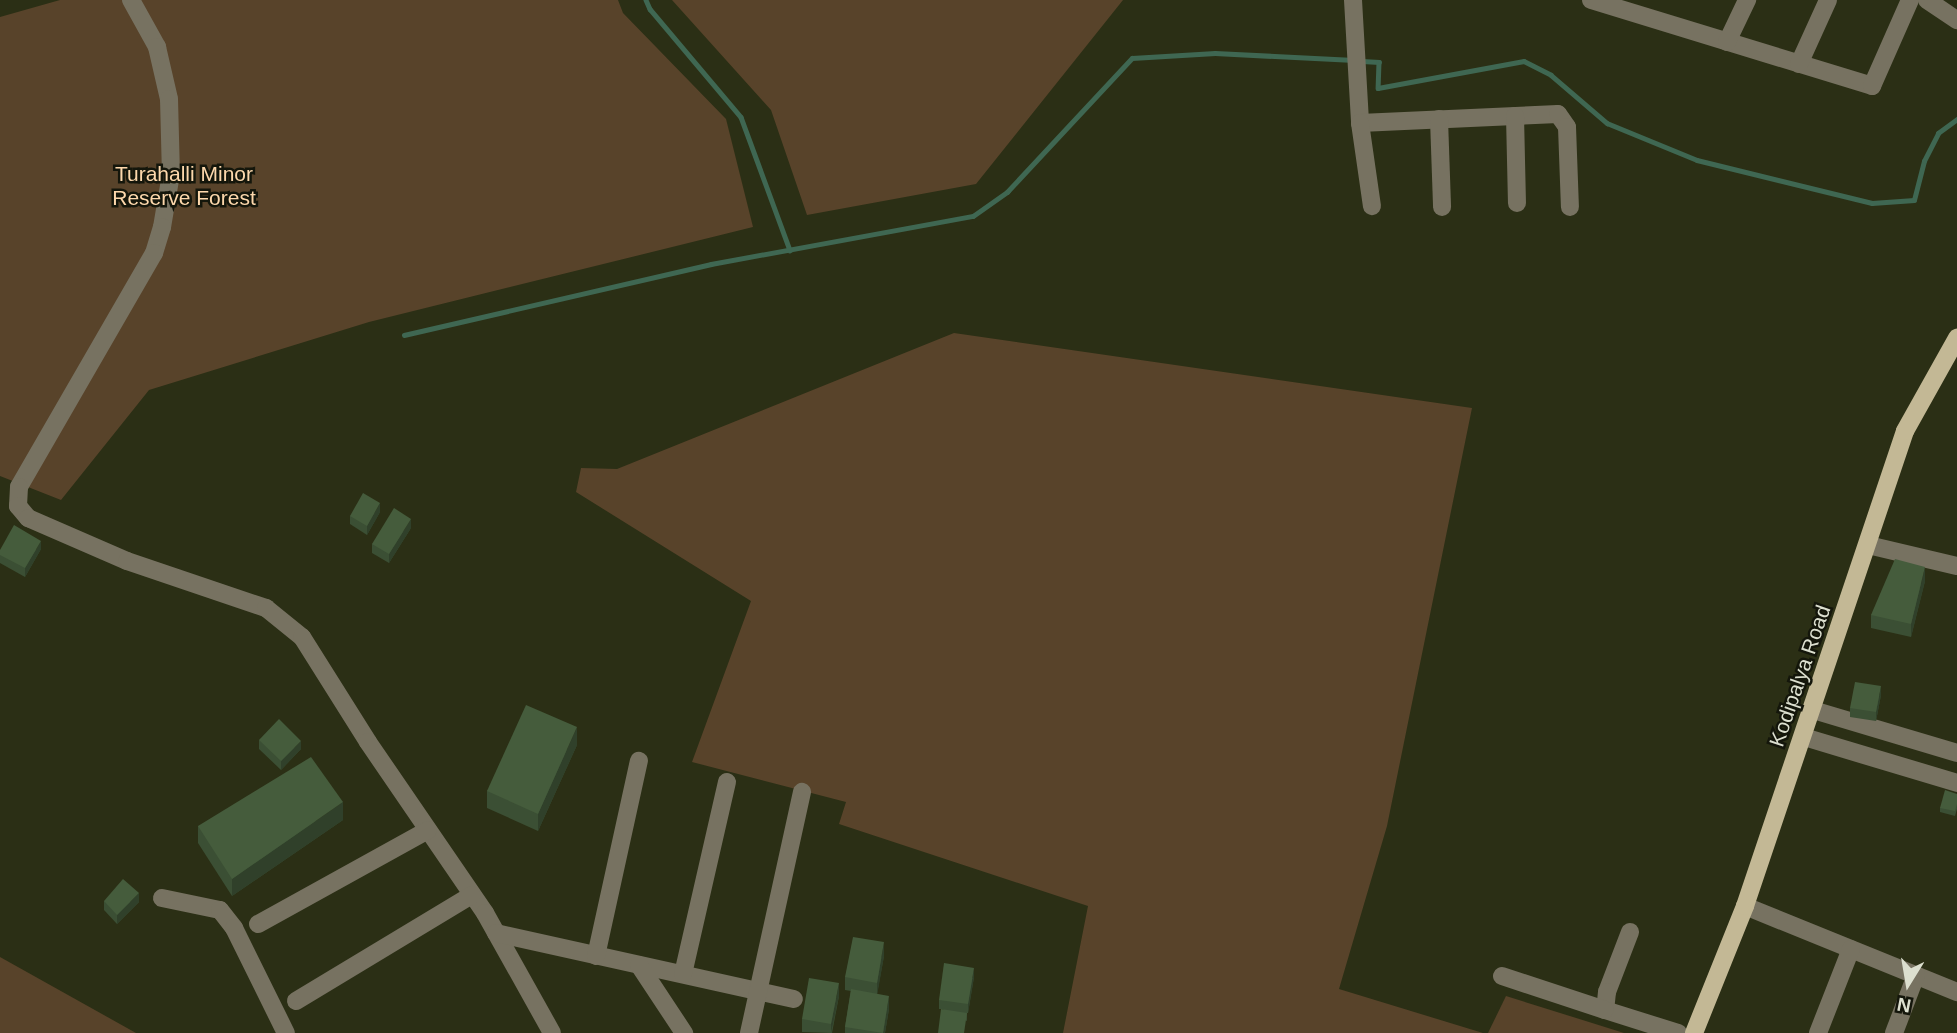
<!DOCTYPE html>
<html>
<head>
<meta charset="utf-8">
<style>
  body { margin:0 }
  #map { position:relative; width:1957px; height:1033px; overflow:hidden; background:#2b2f15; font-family:Helvetica,sans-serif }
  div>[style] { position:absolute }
  .green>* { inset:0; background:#58432a }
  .stream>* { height:4.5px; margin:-2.25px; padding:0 2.25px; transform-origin:2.25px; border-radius:2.25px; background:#3f6752 }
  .minor>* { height:18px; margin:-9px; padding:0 9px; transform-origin:9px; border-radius:9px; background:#777261 }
  .major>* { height:18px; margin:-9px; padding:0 9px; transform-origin:9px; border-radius:9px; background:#c3b895 }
  .wall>* { inset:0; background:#3b4f34 }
  .shaded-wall>* { inset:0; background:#30402a }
  .building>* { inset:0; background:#455c3c }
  span { translate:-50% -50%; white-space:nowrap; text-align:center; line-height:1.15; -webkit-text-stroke:5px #14160b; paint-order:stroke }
  .park-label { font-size:21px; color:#fdd8ac }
  .street-label { font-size:21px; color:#dcdfcf }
  .north { position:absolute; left:1873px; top:949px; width:70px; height:70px; -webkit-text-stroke:5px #14160b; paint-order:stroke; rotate:191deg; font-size:19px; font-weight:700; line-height:28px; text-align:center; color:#dcdfcf }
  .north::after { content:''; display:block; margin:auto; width:24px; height:32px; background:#dcdfcf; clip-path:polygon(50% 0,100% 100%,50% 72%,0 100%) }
</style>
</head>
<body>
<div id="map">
  <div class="green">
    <div style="clip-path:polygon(60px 0,618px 0,623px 13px,726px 119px,753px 227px,369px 322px,149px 390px,61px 500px,0 476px,0 17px)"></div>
    <div style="clip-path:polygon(672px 0,1123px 0,976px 184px,807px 215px,771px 110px)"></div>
    <div style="clip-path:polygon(954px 333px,1472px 408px,1387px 826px,1339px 989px,1483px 1033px,1063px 1033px,1088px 906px,839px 824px,846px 802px,692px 762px,751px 601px,576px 492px,581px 468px,617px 469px)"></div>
    <div style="clip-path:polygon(0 957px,136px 1033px,0 1033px)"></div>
    <div style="clip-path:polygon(1506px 996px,1624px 1033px,1488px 1033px)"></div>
  </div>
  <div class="stream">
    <div style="left:646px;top:0;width:10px;rotate:66deg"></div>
    <div style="left:650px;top:9px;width:141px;rotate:49.9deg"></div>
    <div style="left:741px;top:117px;width:142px;rotate:69.8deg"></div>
    <div style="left:1362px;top:61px;width:17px;rotate:3deg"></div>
    <div style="left:1379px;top:62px;width:26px;rotate:92deg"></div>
    <div style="left:1378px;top:88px;width:148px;rotate:-10.5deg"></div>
    <div style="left:1524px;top:61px;width:30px;rotate:27deg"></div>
    <div style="left:1551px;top:75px;width:74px;rotate:40.6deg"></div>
    <div style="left:1607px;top:123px;width:97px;rotate:22.3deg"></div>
    <div style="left:1697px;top:160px;width:180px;rotate:13.8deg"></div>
    <div style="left:1872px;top:203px;width:42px;rotate:-4.1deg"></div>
    <div style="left:1914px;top:200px;width:40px;rotate:-75.6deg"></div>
    <div style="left:1924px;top:161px;width:31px;rotate:-63deg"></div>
    <div style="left:1938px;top:133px;width:24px;rotate:-36deg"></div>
    <div style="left:404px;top:335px;width:315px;rotate:-13deg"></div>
    <div style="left:711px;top:264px;width:266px;rotate:-10.4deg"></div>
    <div style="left:973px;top:216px;width:42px;rotate:-35.2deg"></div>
    <div style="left:1007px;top:192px;width:183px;rotate:-47deg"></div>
    <div style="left:1132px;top:58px;width:83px;rotate:-3.4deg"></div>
    <div style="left:1215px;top:53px;width:139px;rotate:2.9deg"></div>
  </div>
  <div class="minor">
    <div style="left:131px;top:0;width:54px;rotate:61deg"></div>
    <div style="left:157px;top:47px;width:53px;rotate:77deg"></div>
    <div style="left:169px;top:99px;width:75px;rotate:88.5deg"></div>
    <div style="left:171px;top:174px;width:54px;rotate:99.6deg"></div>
    <div style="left:162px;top:227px;width:27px;rotate:107deg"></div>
    <div style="left:154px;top:253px;width:270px;rotate:120deg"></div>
    <div style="left:19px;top:487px;width:19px;rotate:93deg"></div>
    <div style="left:18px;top:506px;width:16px;rotate:50deg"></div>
    <div style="left:28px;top:518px;width:108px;rotate:23.5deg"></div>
    <div style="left:127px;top:561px;width:147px;rotate:18.7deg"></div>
    <div style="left:266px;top:608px;width:46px;rotate:38.9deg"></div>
    <div style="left:302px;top:637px;width:124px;rotate:57.8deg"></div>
    <div style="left:368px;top:742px;width:207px;rotate:55.6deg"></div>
    <div style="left:485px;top:913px;width:137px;rotate:60.8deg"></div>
    <div style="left:1353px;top:0;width:123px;rotate:86.7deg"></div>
    <div style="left:1360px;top:123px;width:198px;rotate:-2.6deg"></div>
    <div style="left:1558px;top:114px;width:16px;rotate:55deg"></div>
    <div style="left:1567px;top:127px;width:80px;rotate:87.9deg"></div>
    <div style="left:1591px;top:0;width:294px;rotate:17deg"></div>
    <div style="left:1872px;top:86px;width:94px;rotate:-66.2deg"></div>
    <div style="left:1927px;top:0;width:36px;rotate:34deg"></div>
    <div style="left:1727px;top:42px;width:47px;rotate:-64.5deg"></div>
    <div style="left:1799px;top:64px;width:70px;rotate:-65.6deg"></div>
    <div style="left:1515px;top:116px;width:87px;rotate:88.7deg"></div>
    <div style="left:1439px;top:119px;width:88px;rotate:88deg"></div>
    <div style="left:1360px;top:123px;width:84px;rotate:81.8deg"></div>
    <div style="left:1868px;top:545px;width:91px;rotate:13.3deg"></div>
    <div style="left:1813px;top:710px;width:150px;rotate:16.6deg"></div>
    <div style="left:1804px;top:737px;width:160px;rotate:16.7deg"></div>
    <div style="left:162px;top:898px;width:59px;rotate:11.7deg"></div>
    <div style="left:220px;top:910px;width:23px;rotate:52deg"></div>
    <div style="left:234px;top:928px;width:117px;rotate:63.7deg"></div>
    <div style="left:1745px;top:906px;width:229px;rotate:22.1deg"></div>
    <div style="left:258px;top:924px;width:194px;rotate:-28.9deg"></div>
    <div style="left:1630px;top:932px;width:64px;rotate:111deg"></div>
    <div style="left:1607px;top:992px;width:18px;rotate:96deg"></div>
    <div style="left:1605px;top:1010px;width:77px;rotate:17.5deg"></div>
    <div style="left:496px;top:933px;width:305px;rotate:12.5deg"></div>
    <div style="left:596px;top:956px;width:200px;rotate:-77.6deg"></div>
    <div style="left:639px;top:965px;width:82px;rotate:56.5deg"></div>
    <div style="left:683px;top:974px;width:197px;rotate:-77.1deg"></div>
    <div style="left:1502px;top:976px;width:108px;rotate:18.3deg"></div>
    <div style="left:296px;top:1001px;width:205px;rotate:-31.1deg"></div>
    <div style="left:749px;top:1033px;width:247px;rotate:-77.6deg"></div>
    <div style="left:1818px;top:1033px;width:90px;rotate:-68.6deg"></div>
    <div style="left:1894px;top:1033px;width:62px;rotate:-69.2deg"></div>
  </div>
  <div class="major">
    <div style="left:1694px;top:1033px;width:137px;rotate:-68.1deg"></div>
    <div style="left:1745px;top:906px;width:501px;rotate:-71.38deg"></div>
    <div style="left:1905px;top:431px;width:107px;rotate:-60.8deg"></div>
  </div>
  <div class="wall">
    <div style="clip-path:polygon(380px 512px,367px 535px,350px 524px,350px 516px)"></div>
    <div style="clip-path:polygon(411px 528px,389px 563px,372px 553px,372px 544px)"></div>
    <div style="clip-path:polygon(41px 549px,25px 577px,0 563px,0 550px)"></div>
    <div style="clip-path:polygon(1925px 581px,1911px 637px,1871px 628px,1871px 615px)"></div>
    <div style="clip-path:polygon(1881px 695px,1876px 721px,1850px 717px,1850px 708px)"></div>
    <div style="clip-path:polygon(259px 740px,301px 749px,281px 770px,259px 749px)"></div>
    <div style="clip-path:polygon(577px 745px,538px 831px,487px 808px,487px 791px)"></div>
    <div style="clip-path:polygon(1957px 794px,1957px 809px,1955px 816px,1940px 812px,1940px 808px)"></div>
    <div style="clip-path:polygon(343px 820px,232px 896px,198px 843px,198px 826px)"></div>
    <div style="clip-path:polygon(104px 901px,139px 902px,117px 924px,104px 910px)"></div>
    <div style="clip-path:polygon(884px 956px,877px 994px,889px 1009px,885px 1033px,845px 1033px,845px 1027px,851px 991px,845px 990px,845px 977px)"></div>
    <div style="clip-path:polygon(974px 977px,968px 1013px,967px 1013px,967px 1021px,942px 1009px,939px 1009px,939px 1000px)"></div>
    <div style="clip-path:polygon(839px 996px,832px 1033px,802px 1032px,802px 1019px)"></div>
  </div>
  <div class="shaded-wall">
    <div style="clip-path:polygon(380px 503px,380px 512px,367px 535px,367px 526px)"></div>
    <div style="clip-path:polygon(411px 519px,411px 528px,389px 563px,389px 554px)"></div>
    <div style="clip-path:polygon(41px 541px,41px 549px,25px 577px,25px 568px)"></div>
    <div style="clip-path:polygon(1925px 567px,1925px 581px,1911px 637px,1911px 624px)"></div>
    <div style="clip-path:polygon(1881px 686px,1881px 695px,1876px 721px,1876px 712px)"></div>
    <div style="clip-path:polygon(577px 727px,577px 745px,538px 831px,538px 814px)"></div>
    <div style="clip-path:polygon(301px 741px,301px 749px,281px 770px,281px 761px)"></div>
    <div style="clip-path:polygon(343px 802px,343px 820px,232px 896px,232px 879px)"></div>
    <div style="clip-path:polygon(139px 893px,139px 902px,117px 924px,117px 915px)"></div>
    <div style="clip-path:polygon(884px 942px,884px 956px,877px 996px,877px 983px)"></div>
    <div style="clip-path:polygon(974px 968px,974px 977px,968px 1013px,968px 1004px)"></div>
    <div style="clip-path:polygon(839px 983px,839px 996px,831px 1033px,831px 1024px)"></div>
    <div style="clip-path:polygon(889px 996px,889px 1009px,885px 1033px,883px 1033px)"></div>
  </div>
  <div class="building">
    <div style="clip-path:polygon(363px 493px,380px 503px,367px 526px,350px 516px)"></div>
    <div style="clip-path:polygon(394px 508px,411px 519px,389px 554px,372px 544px)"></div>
    <div style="clip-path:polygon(14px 525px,41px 541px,25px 568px,0 555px,0 550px)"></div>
    <div style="clip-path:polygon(1895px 559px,1925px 567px,1911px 624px,1871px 615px)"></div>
    <div style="clip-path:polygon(1855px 682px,1881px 686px,1876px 712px,1850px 708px)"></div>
    <div style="clip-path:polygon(526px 705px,577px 727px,538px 814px,487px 791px)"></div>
    <div style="clip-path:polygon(279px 719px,301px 741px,281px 761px,259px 740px)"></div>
    <div style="clip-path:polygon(311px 757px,343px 802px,232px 879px,198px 826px)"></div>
    <div style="clip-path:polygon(1945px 790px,1957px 794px,1957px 804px,1955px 811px,1940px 808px)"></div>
    <div style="clip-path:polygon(123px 879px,139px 893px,117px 915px,104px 901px)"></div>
    <div style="clip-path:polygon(853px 937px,884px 942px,877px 983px,845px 977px)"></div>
    <div style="clip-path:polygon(944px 963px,974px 968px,968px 1004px,939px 1000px)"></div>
    <div style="clip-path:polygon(809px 978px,839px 983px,831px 1024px,802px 1019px)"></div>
    <div style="clip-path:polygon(851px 989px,889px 996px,883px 1033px,845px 1027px)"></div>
    <div style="clip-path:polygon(941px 1009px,967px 1013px,964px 1033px,938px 1033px)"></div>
  </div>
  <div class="park-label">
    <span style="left:184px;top:186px">Turahalli Minor<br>Reserve Forest</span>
  </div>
  <div class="street-label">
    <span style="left:1800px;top:676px;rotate:-71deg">Kodipalya Road</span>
  </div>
  <div class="north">N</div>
</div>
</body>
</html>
